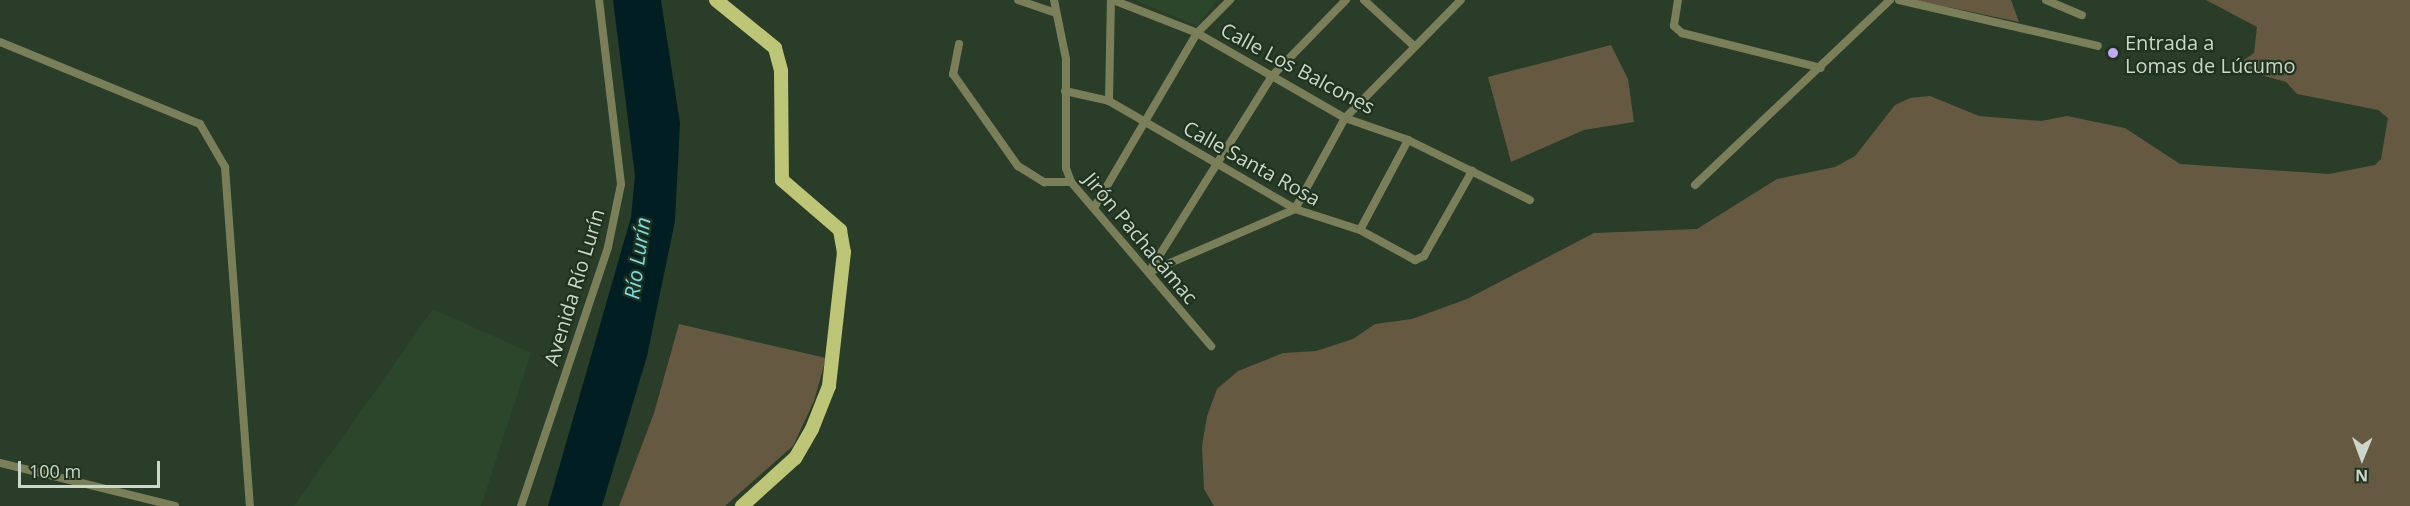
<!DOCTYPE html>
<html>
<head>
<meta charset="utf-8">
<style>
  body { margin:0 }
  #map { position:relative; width:2410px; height:506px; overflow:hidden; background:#293d29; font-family:"Open Sans",sans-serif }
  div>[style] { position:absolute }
  .built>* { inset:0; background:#2c462c }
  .green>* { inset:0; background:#665941 }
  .water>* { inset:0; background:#011f22 }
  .street>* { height:8px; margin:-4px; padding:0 4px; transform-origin:4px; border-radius:4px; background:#7a7f59 }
  .primary>* { height:14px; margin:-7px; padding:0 7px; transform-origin:7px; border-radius:7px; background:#bdc576 }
  .dots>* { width:16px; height:16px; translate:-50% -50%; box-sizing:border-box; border:3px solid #1f331f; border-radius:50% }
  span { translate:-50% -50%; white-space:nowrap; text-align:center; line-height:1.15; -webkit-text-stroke:4.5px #1f331f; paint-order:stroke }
  .poi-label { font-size:20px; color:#cbd7cb }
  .left { translate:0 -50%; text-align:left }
  .street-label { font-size:20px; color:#cbd7cb }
  .water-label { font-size:21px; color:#7ddae6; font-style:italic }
  .north { position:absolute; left:2332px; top:428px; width:60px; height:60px; -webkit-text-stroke:4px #1f331f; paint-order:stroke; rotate:181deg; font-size:16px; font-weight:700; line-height:24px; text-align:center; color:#cbd7cb }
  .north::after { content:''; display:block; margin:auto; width:21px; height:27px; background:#cbd7cb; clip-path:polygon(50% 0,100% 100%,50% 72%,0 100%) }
  .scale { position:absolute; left:18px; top:461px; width:142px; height:27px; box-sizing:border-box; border:3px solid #cbd7cb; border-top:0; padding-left:8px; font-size:18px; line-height:21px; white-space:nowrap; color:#cbd7cb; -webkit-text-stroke:4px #1f331f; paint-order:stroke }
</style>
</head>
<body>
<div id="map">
  <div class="built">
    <div style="clip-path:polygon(1135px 0,1217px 0,1197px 26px)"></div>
    <div style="clip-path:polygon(433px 309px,531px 353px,481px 506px,294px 506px)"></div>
  </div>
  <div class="green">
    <div style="clip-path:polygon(1915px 0,2011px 0,2019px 22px)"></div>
    <div style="clip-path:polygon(2206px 0,2410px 0,2410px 506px,1214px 506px,1204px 489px,1202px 446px,1207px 416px,1217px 389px,1238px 371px,1283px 353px,1316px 351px,1353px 339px,1375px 324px,1412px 319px,1467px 299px,1594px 233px,1697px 229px,1777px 179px,1835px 167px,1855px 156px,1895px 105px,1910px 98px,1930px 96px,1979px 116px,2041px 121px,2067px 116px,2125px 128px,2180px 164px,2329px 174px,2375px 165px,2381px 159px,2388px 118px,2378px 110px,2297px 94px,2286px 82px,2246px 71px,2238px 64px,2254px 53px,2257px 27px)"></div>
    <div style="clip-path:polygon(1611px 45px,1628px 79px,1634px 122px,1584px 130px,1511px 162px,1488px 77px)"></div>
    <div style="clip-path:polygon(679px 324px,826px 358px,814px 401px,793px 446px,725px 506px,619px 506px,654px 413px)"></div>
  </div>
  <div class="water">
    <div style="clip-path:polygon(613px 0,661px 0,680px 123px,675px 221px,647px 356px,602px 506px,548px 506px,631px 217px,635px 176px)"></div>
  </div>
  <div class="street">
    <div style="left:1018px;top:0;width:40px;rotate:18.9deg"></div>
    <div style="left:1054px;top:0;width:60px;rotate:78.5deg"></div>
    <div style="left:1066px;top:59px;width:109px;rotate:90deg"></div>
    <div style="left:1066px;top:168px;width:15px;rotate:70deg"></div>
    <div style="left:1071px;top:182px;width:216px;rotate:49.5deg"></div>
    <div style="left:1113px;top:0;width:90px;rotate:21.4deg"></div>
    <div style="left:1197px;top:33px;width:171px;rotate:29.9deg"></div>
    <div style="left:1345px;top:118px;width:67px;rotate:19.2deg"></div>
    <div style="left:1408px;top:140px;width:136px;rotate:26.2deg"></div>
    <div style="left:1364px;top:0;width:67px;rotate:42.6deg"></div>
    <div style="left:1678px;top:0;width:26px;rotate:99deg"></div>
    <div style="left:1674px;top:26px;width:11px;rotate:41deg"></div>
    <div style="left:1682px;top:33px;width:143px;rotate:14.1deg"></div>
    <div style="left:1899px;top:0;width:204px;rotate:13deg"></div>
    <div style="left:2046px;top:0;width:39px;rotate:23deg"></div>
    <div style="left:0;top:42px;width:216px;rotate:22.3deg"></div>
    <div style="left:200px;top:124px;width:50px;rotate:59.8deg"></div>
    <div style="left:225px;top:167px;width:340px;rotate:85.8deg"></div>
    <div style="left:959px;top:44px;width:31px;rotate:101deg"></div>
    <div style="left:953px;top:74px;width:113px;rotate:54.8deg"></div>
    <div style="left:1018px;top:166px;width:31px;rotate:32deg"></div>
    <div style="left:1044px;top:182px;width:27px"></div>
    <div style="left:1065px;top:91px;width:45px;rotate:12.8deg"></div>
    <div style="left:1109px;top:101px;width:215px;rotate:30.1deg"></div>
    <div style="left:1295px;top:209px;width:68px;rotate:17.9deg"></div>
    <div style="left:1360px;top:230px;width:63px;rotate:28.6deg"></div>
    <div style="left:1415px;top:260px;width:10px;rotate:-24deg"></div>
    <div style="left:1424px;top:256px;width:98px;rotate:-60.5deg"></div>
    <div style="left:1109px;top:101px;width:101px;rotate:-88.9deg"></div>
    <div style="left:1695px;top:185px;width:269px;rotate:-43.5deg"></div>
    <div style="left:1094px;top:208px;width:203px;rotate:-59.5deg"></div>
    <div style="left:1197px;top:33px;width:47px;rotate:-45deg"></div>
    <div style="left:1360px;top:230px;width:102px;rotate:-61.9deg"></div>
    <div style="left:1149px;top:272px;width:159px;rotate:-23.3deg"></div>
    <div style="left:1295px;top:209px;width:104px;rotate:-61.2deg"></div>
    <div style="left:1345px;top:118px;width:165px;rotate:-45.5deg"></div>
    <div style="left:1149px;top:272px;width:231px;rotate:-57.9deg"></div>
    <div style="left:1272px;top:76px;width:106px;rotate:-45.8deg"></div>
    <div style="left:0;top:463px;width:180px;rotate:13.8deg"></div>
    <div style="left:521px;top:506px;width:273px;rotate:-71.4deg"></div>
    <div style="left:608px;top:247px;width:64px;rotate:-78.3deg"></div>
    <div style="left:621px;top:184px;width:185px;rotate:-96.8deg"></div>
  </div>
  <div class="primary">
    <div style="left:716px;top:0;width:76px;rotate:39.1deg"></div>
    <div style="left:775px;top:48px;width:24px;rotate:75deg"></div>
    <div style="left:781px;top:71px;width:109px;rotate:89.5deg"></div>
    <div style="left:782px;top:180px;width:77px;rotate:40.8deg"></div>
    <div style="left:840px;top:230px;width:22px;rotate:80deg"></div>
    <div style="left:844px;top:252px;width:135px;rotate:96.4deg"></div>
    <div style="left:829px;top:386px;width:46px;rotate:111.6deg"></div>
    <div style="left:812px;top:429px;width:34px;rotate:120deg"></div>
    <div style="left:795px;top:458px;width:72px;rotate:137.8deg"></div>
  </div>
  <div class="dots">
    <div style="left:2113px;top:53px;background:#c0a8f3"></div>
  </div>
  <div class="poi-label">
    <span class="left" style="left:2125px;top:54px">Entrada a<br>Lomas de Lúcumo</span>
  </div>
  <div class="street-label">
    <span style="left:1298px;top:68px;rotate:28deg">Calle Los Balcones</span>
    <span style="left:1252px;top:163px;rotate:29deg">Calle Santa Rosa</span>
    <span style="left:1141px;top:238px;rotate:50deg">Jirón Pachacámac</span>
    <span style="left:574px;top:287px;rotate:-73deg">Avenida Río Lurín</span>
  </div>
  <div class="water-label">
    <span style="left:637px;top:258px;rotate:-82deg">Río Lurín</span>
  </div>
  <div class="north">N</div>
  <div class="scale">100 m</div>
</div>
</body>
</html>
